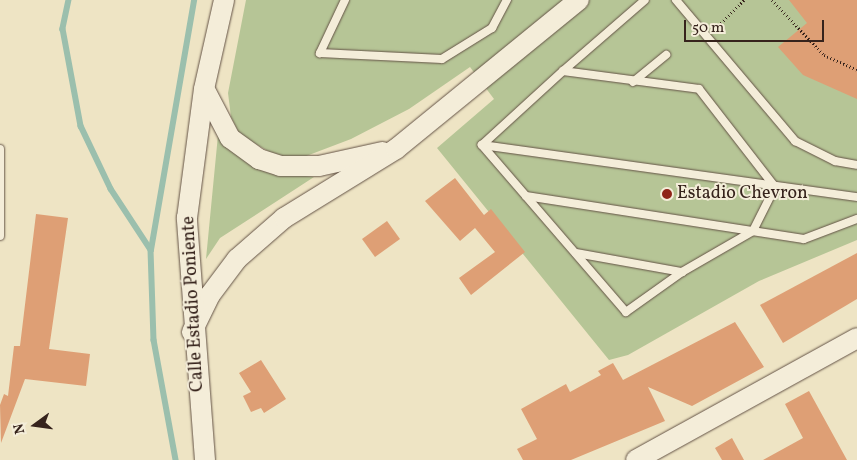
<!DOCTYPE html>
<html>
<head>
<meta charset="utf-8">
<style>
  body { margin:0 }
  #map { position:relative; width:857px; height:460px; overflow:hidden; background:#eee4c4; font-family:Vollkorn,serif }
  div>[style] { position:absolute }
  .green>* { inset:0; background:#b6c596 }
  .stream>* { height:5.5px; margin:-2.75px; padding:0 2.75px; transform-origin:2.75px; border-radius:2.75px; background:#9bbfad }
  .building>* { inset:0; background:#de9f75 }
  .path>* { height:3px; margin-top:-1.5px; transform-origin:0; background:repeating-linear-gradient(90deg,#36231c 0 1px,transparent 0 3.5px) }
  .roads { filter:drop-shadow(0 0 1px #645346) drop-shadow(0 0 1px #645346) }
  .service>* { height:8px; margin:-4px; padding:0 4px; transform-origin:4px; border-radius:4px; background:#f4edd9 }
  .tertiary>* { height:20px; margin:-10px; padding:0 10px; transform-origin:10px; border-radius:10px; background:#f4edd9 }
  .dots>* { width:14px; height:14px; translate:-50% -50%; box-sizing:border-box; border:2px solid #f4edd9; border-radius:50% }
  span { translate:-50% -50%; white-space:nowrap; text-align:center; line-height:1.15; -webkit-text-stroke:4px #f4edd9; paint-order:stroke }
  .poi-label { font-size:18px; color:#36231c }
  .left { translate:0 -50%; text-align:left }
  .street-label { font-size:18px; color:#36231c }
  .north { position:absolute; left:10px; top:400px; width:50px; height:50px; -webkit-text-stroke:4px #f4edd9; paint-order:stroke; rotate:256deg; font-size:14px; font-weight:700; line-height:20px; text-align:center; color:#36231c }
  .north::after { content:''; display:block; margin:auto; width:18px; height:22px; background:#36231c; clip-path:polygon(50% 0,100% 100%,50% 72%,0 100%) }
  .scale { position:absolute; left:684px; top:20px; width:140px; height:22px; box-sizing:border-box; border:2px solid #36231c; border-top:0; padding-left:6px; font-size:15px; line-height:18px; white-space:nowrap; color:#36231c; -webkit-text-stroke:4px #f4edd9; paint-order:stroke }
</style>
</head>
<body>
<div id="map">
  <div class="green">
    <div style="clip-path:polygon(246px 0,857px 0,857px 240px,759px 281px,628px 355px,609px 360px,437px 148px,494px 99px,470px 67px,409px 109px,351px 139px,301px 158px,275px 155px,240px 135px,231px 117px,228px 93px)"></div>
    <div style="clip-path:polygon(218px 135px,264px 171px,314px 177px,220px 238px,206px 259px)"></div>
  </div>
  <div class="stream">
    <div style="left:69px;top:0;width:30px;rotate:102deg"></div>
    <div style="left:63px;top:29px;width:99px;rotate:79.5deg"></div>
    <div style="left:81px;top:126px;width:70px;rotate:64.5deg"></div>
    <div style="left:111px;top:189px;width:73px;rotate:56.7deg"></div>
    <div style="left:151px;top:250px;width:90px;rotate:88.1deg"></div>
    <div style="left:154px;top:340px;width:122px;rotate:79.6deg"></div>
    <div style="left:151px;top:250px;width:254px;rotate:-80.2deg"></div>
  </div>
  <div class="building">
    <div style="clip-path:polygon(789px 0,857px 0,857px 99px,803px 75px,778px 47px,807px 23px)"></div>
    <div style="clip-path:polygon(455px 178px,484px 215px,491px 209px,525px 252px,471px 295px,459px 278px,495px 252px,475px 228px,460px 241px,425px 201px)"></div>
    <div style="clip-path:polygon(36px 214px,68px 218px,49px 349px,90px 354px,86px 386px,25px 379px,1px 443px,0 405px,4px 394px,8px 396px,14px 346px,20px 346px)"></div>
    <div style="clip-path:polygon(387px 221px,400px 239px,375px 257px,362px 239px)"></div>
    <div style="clip-path:polygon(857px 253px,857px 299px,783px 343px,760px 305px)"></div>
    <div style="clip-path:polygon(735px 322px,764px 367px,692px 406px,648px 387px,665px 421px,571px 460px,523px 460px,517px 449px,537px 439px,521px 409px,566px 384px,570px 392px,601px 375px,598px 371px,613px 363px,623px 380px)"></div>
    <div style="clip-path:polygon(261px 360px,286px 399px,264px 413px,261px 408px,251px 412px,243px 396px,251px 392px,239px 373px)"></div>
    <div style="clip-path:polygon(809px 391px,847px 460px,763px 460px,803px 438px,785px 404px)"></div>
    <div style="clip-path:polygon(732px 438px,744px 460px,722px 460px,715px 448px)"></div>
  </div>
  <div class="path">
    <div style="left:772px;top:0;width:76px;rotate:46.6deg"></div>
    <div style="left:824px;top:55px;width:36px;rotate:24deg"></div>
    <div style="left:716px;top:28px;width:40px;rotate:-45deg"></div>
  </div>
  <div class="roads">
    <div class="service">
      <div style="left:345px;top:0;width:59px;rotate:115.3deg"></div>
      <div style="left:320px;top:53px;width:122px;rotate:2.8deg"></div>
      <div style="left:442px;top:59px;width:59px;rotate:-31.8deg"></div>
      <div style="left:492px;top:28px;width:32px;rotate:-62deg"></div>
      <div style="left:676px;top:0;width:185px;rotate:49.8deg"></div>
      <div style="left:795px;top:141px;width:45px;rotate:26.6deg"></div>
      <div style="left:835px;top:161px;width:22px;rotate:10deg"></div>
      <div style="left:563px;top:71px;width:137px;rotate:7.5deg"></div>
      <div style="left:699px;top:89px;width:124px;rotate:52.2deg"></div>
      <div style="left:775px;top:187px;width:49px;rotate:116.6deg"></div>
      <div style="left:753px;top:231px;width:82px;rotate:150deg"></div>
      <div style="left:682px;top:272px;width:69px;rotate:144.5deg"></div>
      <div style="left:626px;top:312px;width:221px;rotate:-130.8deg"></div>
      <div style="left:482px;top:145px;width:110px;rotate:-42.4deg"></div>
      <div style="left:563px;top:71px;width:108px;rotate:-40.9deg"></div>
      <div style="left:633px;top:82px;width:43px;rotate:-39.3deg"></div>
      <div style="left:482px;top:145px;width:379px;rotate:7.9deg"></div>
      <div style="left:0;top:149px;width:87px;rotate:90deg"></div>
      <div style="left:526px;top:196px;width:281px;rotate:8.8deg"></div>
      <div style="left:804px;top:239px;width:57px;rotate:-20.7deg"></div>
      <div style="left:576px;top:253px;width:108px;rotate:10.2deg"></div>
    </div>
    <div class="tertiary">
      <div style="left:205px;top:90px;width:54px;rotate:62.5deg"></div>
      <div style="left:230px;top:138px;width:36px;rotate:36deg"></div>
      <div style="left:259px;top:159px;width:22px;rotate:18deg"></div>
      <div style="left:280px;top:166px;width:39px"></div>
      <div style="left:319px;top:166px;width:65px;rotate:-12.5deg"></div>
      <div style="left:192px;top:332px;width:41px;rotate:-64.1deg"></div>
      <div style="left:210px;top:295px;width:45px;rotate:-53.1deg"></div>
      <div style="left:237px;top:259px;width:62px;rotate:-41.1deg"></div>
      <div style="left:284px;top:218px;width:132px;rotate:-31.6deg"></div>
      <div style="left:396px;top:149px;width:236px;rotate:-39.2deg"></div>
      <div style="left:205px;top:460px;width:243px;rotate:-94.3deg"></div>
      <div style="left:187px;top:218px;width:130px;rotate:-82.5deg"></div>
      <div style="left:204px;top:89px;width:91px;rotate:-77.3deg"></div>
      <div style="left:636px;top:460px;width:252px;rotate:-28.9deg"></div>
    </div>
  </div>
  <div class="dots">
    <div style="left:667px;top:194px;background:#8f2418"></div>
  </div>
  <div class="poi-label">
    <span class="left" style="left:677px;top:194px">Estadio Chevron</span>
  </div>
  <div class="street-label">
    <span style="left:194px;top:304px;rotate:-93deg">Calle Estadio Poniente</span>
  </div>
  <div class="north">N</div>
  <div class="scale">50 m</div>
</div>
</body>
</html>
